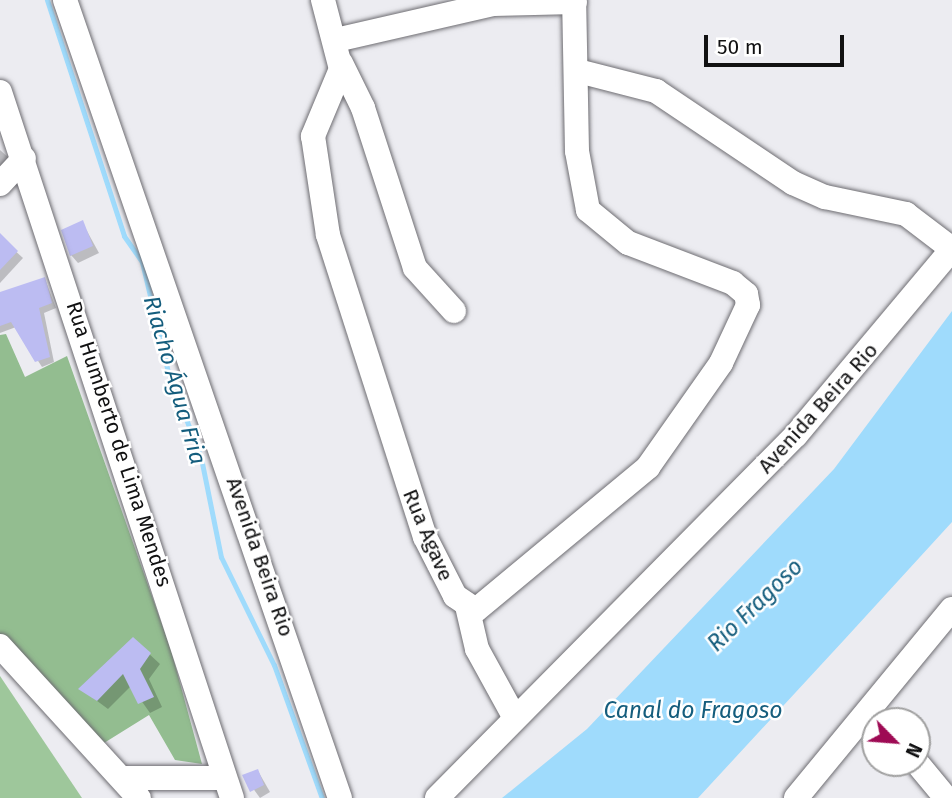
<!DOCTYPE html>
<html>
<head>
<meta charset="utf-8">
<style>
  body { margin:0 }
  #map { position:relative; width:952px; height:798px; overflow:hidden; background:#ececf1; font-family:"Fira Sans",sans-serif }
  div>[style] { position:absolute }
  .green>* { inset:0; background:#9ec79b }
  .forest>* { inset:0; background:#93bd90 }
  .water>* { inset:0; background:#9fdbfc }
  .shadow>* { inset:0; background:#0003 }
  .stream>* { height:5px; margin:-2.5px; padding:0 2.5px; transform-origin:2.5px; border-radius:2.5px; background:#9fdbfc }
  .building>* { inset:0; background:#bcbcf2 }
  .roads { filter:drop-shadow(0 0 2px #6e6d72) drop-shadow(0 0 2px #6e6d72) }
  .minor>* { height:24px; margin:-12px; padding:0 12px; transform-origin:12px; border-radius:12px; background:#fff }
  span { translate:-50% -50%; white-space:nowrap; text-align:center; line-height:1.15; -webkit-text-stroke:5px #fff; paint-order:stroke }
  .street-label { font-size:21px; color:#111112 }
  .water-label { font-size:23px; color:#145d7d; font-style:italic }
  .north { position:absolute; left:861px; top:707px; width:70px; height:70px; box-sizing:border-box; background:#fff; border:2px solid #a0a0a0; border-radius:50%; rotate:115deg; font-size:19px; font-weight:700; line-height:28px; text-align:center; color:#111112 }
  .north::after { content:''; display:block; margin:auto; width:24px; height:32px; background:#9e0a54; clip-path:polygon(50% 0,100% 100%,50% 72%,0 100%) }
  .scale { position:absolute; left:704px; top:35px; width:140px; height:32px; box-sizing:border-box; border:4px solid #111112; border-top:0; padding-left:9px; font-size:21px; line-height:24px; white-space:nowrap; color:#111112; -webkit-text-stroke:5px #fff; paint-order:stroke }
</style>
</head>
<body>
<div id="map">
  <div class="green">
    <div style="clip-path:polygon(0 676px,82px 798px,0 798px)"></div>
  </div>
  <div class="forest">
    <div style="clip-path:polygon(6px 334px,25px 377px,67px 356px,171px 650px,202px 764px,175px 760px,149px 715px,104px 743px,0 642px,0 335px)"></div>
  </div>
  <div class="water">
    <div style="clip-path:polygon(952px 311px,952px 522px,844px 640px,698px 798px,502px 798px,587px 729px,834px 469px)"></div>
  </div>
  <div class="shadow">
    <div style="clip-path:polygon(0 150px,9px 158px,0 168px)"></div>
    <div style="clip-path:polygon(82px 222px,99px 253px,78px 263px,71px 255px)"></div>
    <div style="clip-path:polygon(0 237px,23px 258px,0 283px)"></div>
    <div style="clip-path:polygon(45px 279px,56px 308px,44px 313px,54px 362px,42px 367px,16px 327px,0 333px,0 306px)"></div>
    <div style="clip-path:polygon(133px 639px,160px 664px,149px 679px,162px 707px,150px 713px,131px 686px,108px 709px,81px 689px)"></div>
    <div style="clip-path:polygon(258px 771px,270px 792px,260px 798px,244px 776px)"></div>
  </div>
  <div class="stream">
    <div style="left:47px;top:0;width:248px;rotate:71.9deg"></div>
    <div style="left:124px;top:236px;width:32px;rotate:55deg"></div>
    <div style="left:142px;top:262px;width:113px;rotate:76.7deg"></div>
    <div style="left:168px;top:372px;width:92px;rotate:69deg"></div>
    <div style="left:201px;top:458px;width:101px;rotate:78.6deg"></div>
    <div style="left:221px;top:557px;width:120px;rotate:63.9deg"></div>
    <div style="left:274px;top:665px;width:141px;rotate:70.2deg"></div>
  </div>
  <div class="building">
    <div style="clip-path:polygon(83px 220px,93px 246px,70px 256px,61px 230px)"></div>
    <div style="clip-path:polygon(0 233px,18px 251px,0 270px)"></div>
    <div style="clip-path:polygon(45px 277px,52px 303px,39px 308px,50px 357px,35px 362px,11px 322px,0 326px,0 292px)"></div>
    <div style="clip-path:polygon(133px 637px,151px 653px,140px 669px,154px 697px,138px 704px,123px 674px,97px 701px,78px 689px)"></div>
    <div style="clip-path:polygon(258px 769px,264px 785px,250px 792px,242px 775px)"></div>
  </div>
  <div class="roads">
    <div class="minor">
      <div style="left:65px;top:0;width:844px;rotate:70.99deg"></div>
      <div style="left:323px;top:0;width:71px;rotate:75.4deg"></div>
      <div style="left:341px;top:69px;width:73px;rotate:112.7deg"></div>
      <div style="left:313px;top:136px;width:100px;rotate:81.4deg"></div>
      <div style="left:328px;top:235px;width:317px;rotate:72.2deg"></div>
      <div style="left:425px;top:537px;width:66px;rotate:63deg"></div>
      <div style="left:455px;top:596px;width:25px;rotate:34deg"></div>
      <div style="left:476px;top:610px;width:224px;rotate:-39.7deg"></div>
      <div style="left:648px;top:467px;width:127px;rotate:-54.9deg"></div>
      <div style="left:721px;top:363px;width:64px;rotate:-65deg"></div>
      <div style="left:748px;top:305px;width:11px;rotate:-100deg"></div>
      <div style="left:746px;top:294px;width:17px;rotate:-140deg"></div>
      <div style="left:733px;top:283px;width:112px;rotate:-159.1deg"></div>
      <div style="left:628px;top:243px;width:52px;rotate:-140.5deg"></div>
      <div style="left:588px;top:210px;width:60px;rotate:-100.6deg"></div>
      <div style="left:577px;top:151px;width:151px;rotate:-91.1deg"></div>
      <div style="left:336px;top:40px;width:161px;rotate:-12.9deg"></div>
      <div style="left:493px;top:4px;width:82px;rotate:-1.4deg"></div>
      <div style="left:341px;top:63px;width:50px;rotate:63.9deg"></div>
      <div style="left:363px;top:108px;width:168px;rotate:72deg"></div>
      <div style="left:415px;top:268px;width:58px;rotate:47.8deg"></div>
      <div style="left:578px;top:71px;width:81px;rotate:14.4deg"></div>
      <div style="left:656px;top:91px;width:165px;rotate:33.9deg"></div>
      <div style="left:793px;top:183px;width:35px;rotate:24deg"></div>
      <div style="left:825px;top:197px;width:83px;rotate:11.9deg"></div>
      <div style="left:906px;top:214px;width:58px;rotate:37.3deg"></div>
      <div style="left:0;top:92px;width:743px;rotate:71.81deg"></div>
      <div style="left:0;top:184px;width:35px;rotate:-47deg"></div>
      <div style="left:467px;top:606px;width:44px;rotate:76.9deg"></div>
      <div style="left:477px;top:649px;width:79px;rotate:61.2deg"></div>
      <div style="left:0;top:646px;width:206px;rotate:47.6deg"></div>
      <div style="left:917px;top:763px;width:45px;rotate:50.4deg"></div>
      <div style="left:124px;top:778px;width:99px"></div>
      <div style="left:437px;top:798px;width:511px;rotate:-45.32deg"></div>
      <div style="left:796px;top:435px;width:243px;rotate:-50deg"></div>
      <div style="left:796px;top:798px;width:245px;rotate:-50.5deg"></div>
    </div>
  </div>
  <div class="street-label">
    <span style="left:818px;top:408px;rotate:-48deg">Avenida Beira Rio</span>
    <span style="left:119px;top:444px;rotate:72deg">Rua Humberto de Lima Mendes</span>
    <span style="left:428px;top:535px;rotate:67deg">Rua Agave</span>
    <span style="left:260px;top:557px;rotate:71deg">Avenida Beira Rio</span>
  </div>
  <div class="water-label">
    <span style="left:175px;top:380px;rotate:74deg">Riacho Água Fria</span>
    <span style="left:755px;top:605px;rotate:-44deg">Rio Fragoso</span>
    <span style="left:693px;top:710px">Canal do Fragoso</span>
  </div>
  <div class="north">N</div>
  <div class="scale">50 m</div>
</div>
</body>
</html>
